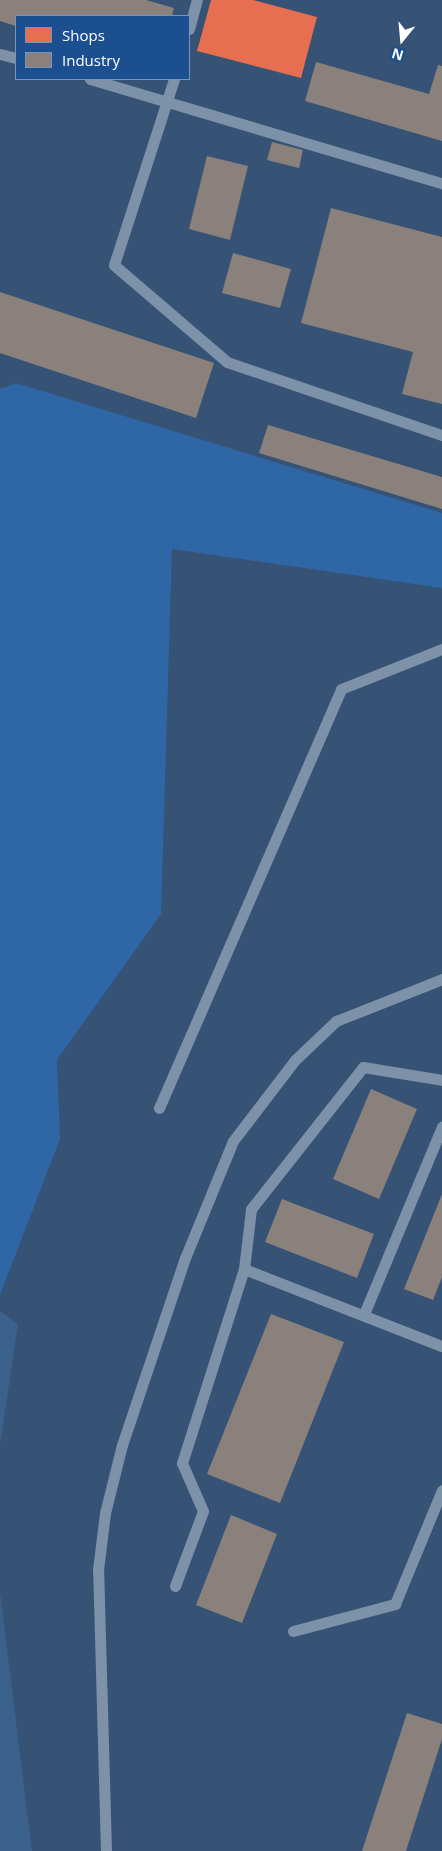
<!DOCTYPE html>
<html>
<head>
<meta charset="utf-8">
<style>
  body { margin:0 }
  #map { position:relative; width:442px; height:1851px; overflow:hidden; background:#365274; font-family:"Open Sans",sans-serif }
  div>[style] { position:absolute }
  .green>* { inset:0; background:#2f66a5 }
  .water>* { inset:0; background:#3b618d }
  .shops>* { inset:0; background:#e76f51 }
  .industry>* { inset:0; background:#8a817c }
  .service>* { height:11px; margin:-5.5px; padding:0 5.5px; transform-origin:5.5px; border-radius:5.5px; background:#7d92a8 }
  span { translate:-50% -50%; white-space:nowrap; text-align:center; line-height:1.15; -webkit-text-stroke:5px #1b4f8f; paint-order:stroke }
  .legend { position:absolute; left:15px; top:15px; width:175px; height:65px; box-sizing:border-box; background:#1b4f8f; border:1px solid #7695bc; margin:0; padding:6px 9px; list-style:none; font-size:15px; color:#fff }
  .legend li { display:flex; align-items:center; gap:10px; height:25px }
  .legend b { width:25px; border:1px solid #7695bc }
  .north { position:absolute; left:377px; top:15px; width:50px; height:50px; -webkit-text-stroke:4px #1b4f8f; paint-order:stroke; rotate:197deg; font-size:14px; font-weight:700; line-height:20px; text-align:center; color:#fff }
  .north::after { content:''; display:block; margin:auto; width:18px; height:22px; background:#fff; clip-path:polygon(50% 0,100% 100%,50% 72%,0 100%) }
</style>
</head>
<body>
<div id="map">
  <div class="green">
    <div style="clip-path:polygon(16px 383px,442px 513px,442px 588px,172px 549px,161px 914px,57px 1060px,60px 1139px,0 1295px,0 389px)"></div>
  </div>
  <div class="water">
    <div style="clip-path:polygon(0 1311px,18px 1324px,0 1445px)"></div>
    <div style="clip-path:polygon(0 1592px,32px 1851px,0 1851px)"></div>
  </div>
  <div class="shops">
    <div style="clip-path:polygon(211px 0,253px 0,317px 17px,301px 78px,197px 51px)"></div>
  </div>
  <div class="industry">
    <div style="clip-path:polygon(0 0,146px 0,174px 8px,172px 16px,16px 16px,16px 26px,0 21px)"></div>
    <div style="clip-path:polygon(316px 62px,429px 94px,438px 65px,442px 66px,442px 141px,305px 101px)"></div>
    <div style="clip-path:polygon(272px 142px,303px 150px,299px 168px,267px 160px)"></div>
    <div style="clip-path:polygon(207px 156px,248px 166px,230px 240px,189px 229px)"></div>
    <div style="clip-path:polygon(331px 208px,442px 237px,442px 404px,402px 394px,413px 352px,301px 323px)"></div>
    <div style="clip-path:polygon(233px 253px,291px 269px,280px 308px,222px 293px)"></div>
    <div style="clip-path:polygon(0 292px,214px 363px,196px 418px,0 353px)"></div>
    <div style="clip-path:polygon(268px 425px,442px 477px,442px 509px,259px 453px)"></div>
    <div style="clip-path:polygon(371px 1089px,417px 1109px,379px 1199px,333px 1179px)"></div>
    <div style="clip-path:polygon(442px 1194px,442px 1277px,433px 1300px,404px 1289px)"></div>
    <div style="clip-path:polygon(282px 1199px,374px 1234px,357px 1278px,265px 1242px)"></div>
    <div style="clip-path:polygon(271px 1314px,344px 1342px,280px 1503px,207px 1474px)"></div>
    <div style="clip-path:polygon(231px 1515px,277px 1534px,242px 1623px,196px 1605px)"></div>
    <div style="clip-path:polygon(407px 1713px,442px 1724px,442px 1739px,406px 1851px,362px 1851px)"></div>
  </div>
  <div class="service">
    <div style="left:189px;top:29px;width:30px;rotate:-75deg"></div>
    <div style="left:0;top:54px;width:16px;rotate:14deg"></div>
    <div style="left:90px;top:79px;width:367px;rotate:16.5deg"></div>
    <div style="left:174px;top:79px;width:195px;rotate:107.9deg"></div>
    <div style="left:114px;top:265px;width:149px;rotate:40.6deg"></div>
    <div style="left:227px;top:362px;width:227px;rotate:18.8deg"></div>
    <div style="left:159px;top:1108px;width:457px;rotate:-66.5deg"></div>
    <div style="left:341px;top:689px;width:109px;rotate:-21.6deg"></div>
    <div style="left:244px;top:1269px;width:212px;rotate:21.3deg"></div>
    <div style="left:364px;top:1314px;width:203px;rotate:-67.4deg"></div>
    <div style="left:175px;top:1586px;width:80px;rotate:-69.5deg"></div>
    <div style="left:203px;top:1511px;width:52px;rotate:-113.6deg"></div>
    <div style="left:182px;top:1463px;width:204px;rotate:-72.3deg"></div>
    <div style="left:244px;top:1269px;width:60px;rotate:-83.3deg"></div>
    <div style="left:251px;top:1209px;width:181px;rotate:-51.7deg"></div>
    <div style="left:363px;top:1067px;width:80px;rotate:9.3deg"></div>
    <div style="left:293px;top:1631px;width:106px;rotate:-14.8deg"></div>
    <div style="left:395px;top:1604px;width:123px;rotate:-67.6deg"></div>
    <div style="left:106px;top:1851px;width:281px;rotate:-91.6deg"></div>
    <div style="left:98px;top:1570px;width:57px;rotate:-83deg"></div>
    <div style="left:105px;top:1513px;width:70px;rotate:-76deg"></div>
    <div style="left:122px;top:1445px;width:197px;rotate:-71.4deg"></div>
    <div style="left:185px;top:1258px;width:126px;rotate:-67.7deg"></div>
    <div style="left:233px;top:1141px;width:102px;rotate:-52.6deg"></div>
    <div style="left:295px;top:1060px;width:57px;rotate:-43.6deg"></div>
    <div style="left:336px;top:1021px;width:114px;rotate:-21.6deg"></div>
  </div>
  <ul class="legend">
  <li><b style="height:14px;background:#e76f51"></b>Shops</li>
  <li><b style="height:14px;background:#8a817c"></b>Industry</li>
  </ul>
  <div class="north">N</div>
</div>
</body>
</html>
